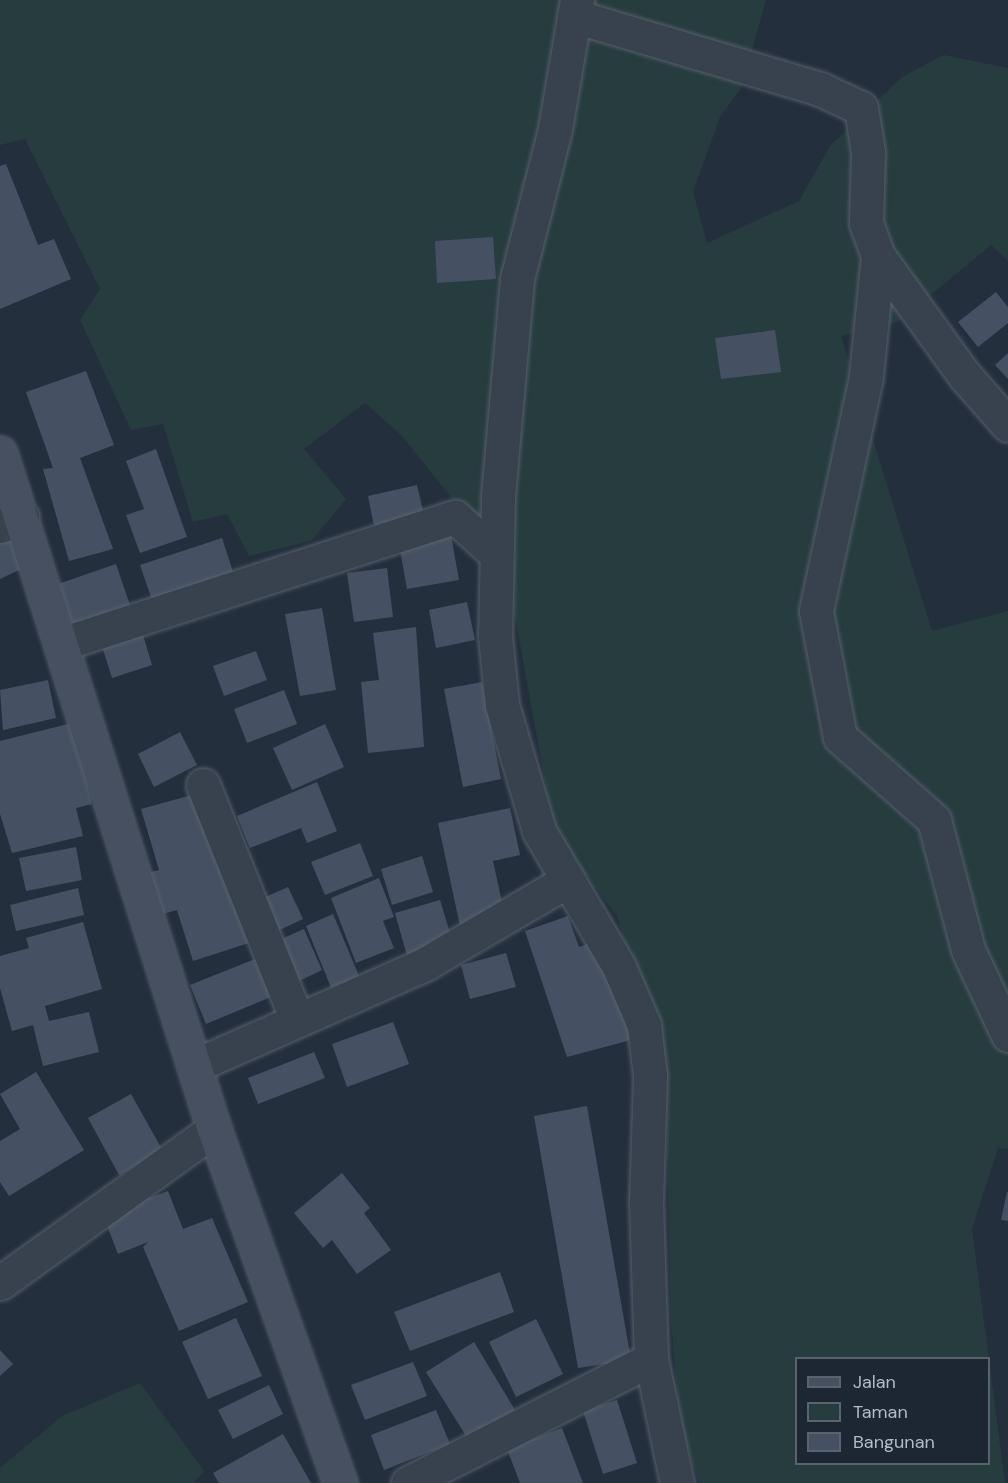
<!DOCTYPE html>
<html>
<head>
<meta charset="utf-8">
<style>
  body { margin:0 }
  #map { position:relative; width:1008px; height:1483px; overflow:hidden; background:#242f3e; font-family:"DM Sans",sans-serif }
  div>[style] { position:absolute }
  .green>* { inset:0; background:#263c3f }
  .building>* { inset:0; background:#455162 }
  .roads { filter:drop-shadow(0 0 2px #565f6c) drop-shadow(0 0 2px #565f6c) }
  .street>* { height:33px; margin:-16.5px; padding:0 16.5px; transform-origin:16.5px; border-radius:16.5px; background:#38414e }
  .secondary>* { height:33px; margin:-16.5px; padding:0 16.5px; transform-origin:16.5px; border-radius:16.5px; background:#465061 }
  span { translate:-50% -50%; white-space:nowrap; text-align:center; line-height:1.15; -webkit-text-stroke:6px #1d2633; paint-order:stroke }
  .legend { position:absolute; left:795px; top:1357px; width:195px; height:108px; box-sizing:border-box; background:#1d2633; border:2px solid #59626f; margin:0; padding:8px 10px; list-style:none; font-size:18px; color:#b4bcc9 }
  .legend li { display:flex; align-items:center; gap:12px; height:30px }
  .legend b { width:30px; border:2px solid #59626f }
</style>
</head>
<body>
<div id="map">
  <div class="green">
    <div style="clip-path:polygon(evenodd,0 0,766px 0,741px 88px,720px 117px,693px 192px,707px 243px,799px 201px,830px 146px,902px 77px,944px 55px,1008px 68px,1008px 261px,991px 245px,898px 322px,841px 336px,932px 631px,1008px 611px,1008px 1149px,998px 1148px,972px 1229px,1005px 1483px,699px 1483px,680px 1423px,671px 1321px,665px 1074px,617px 916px,554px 832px,506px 566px,402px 436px,365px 403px,304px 449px,346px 499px,311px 541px,249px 556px,227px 514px,193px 522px,163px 424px,131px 430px,80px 320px,100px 289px,25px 139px,0 145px,0 0,796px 1358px,988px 1358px,988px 1464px,796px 1464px,796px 1358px)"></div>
    <div style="clip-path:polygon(140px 1383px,204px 1471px,194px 1483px,0 1483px,0 1468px,62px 1416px)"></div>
  </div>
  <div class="building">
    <div style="clip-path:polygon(6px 164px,38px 245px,54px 239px,71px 279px,0 309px,0 166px)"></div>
    <div style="clip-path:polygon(493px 237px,496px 279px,437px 283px,435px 241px)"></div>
    <div style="clip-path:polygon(996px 292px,1008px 307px,1008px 323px,978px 347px,958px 322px)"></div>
    <div style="clip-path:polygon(775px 330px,781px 372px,721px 379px,715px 338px)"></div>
    <div style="clip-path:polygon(1008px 353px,1008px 379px,995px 365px)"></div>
    <div style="clip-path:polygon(86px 371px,114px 445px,80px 458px,113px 549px,69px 561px,43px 469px,53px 468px,26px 392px)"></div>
    <div style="clip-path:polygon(156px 449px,187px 537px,140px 553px,126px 515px,144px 509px,126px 461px)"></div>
    <div style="clip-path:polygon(417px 485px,424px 515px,374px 526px,368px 496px)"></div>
    <div style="clip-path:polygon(8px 535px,23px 568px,0 579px,0 539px)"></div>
    <div style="clip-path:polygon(451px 535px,459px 580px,407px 589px,399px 544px)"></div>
    <div style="clip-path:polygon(222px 538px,236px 581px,156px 612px,140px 565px)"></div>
    <div style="clip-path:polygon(116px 564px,130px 605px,72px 625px,58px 584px)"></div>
    <div style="clip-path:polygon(387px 568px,393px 617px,354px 622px,347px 573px)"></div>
    <div style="clip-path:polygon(467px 602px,475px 640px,436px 648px,429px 610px)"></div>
    <div style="clip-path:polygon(322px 608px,336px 690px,300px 696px,285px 614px)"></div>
    <div style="clip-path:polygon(140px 625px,152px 665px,112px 678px,99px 637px)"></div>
    <div style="clip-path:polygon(416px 627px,424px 747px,368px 753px,361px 682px,379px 680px,373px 633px)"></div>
    <div style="clip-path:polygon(256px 651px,267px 680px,224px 696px,213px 666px)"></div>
    <div style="clip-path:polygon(48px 680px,56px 718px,3px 730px,0 690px)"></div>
    <div style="clip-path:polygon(482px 682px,501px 779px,463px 787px,444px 689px)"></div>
    <div style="clip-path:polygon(284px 690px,297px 724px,247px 743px,234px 709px)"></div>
    <div style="clip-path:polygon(72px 723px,92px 804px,76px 808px,83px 836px,12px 853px,0 814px,0 741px)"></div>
    <div style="clip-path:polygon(325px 724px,344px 767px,292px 790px,273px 748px)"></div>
    <div style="clip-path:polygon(180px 732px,197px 765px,154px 787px,138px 754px)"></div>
    <div style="clip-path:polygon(317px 782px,337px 831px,307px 843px,301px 828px,250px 848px,237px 816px)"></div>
    <div style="clip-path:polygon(199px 793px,252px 942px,193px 961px,177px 910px,158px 915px,147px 873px,159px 870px,141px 809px)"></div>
    <div style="clip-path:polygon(510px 808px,520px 855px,493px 861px,505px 916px,460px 926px,438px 823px)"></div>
    <div style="clip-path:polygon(360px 843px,373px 876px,325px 895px,311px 862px)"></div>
    <div style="clip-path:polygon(76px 847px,82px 880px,26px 891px,19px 858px)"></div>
    <div style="clip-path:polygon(422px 856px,433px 892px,392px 905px,381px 869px)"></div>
    <div style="clip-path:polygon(379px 878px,394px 917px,383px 921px,394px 948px,356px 963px,331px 898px)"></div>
    <div style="clip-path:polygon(288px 887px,303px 919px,269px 935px,254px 902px)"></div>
    <div style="clip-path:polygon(78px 888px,84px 915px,16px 931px,10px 905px)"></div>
    <div style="clip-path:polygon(440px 900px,453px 943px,407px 956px,395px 913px)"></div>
    <div style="clip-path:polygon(333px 914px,362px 983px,334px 995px,306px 926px)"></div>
    <div style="clip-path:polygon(568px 916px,579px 947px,598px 940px,631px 1040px,567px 1057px,525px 931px)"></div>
    <div style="clip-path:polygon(83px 922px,102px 989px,45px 1006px,49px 1021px,89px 1012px,99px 1052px,43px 1066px,33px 1025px,12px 1031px,0 988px,0 956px,29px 948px,26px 938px)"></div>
    <div style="clip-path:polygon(304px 929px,322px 970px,289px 986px,270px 944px)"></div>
    <div style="clip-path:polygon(506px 953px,516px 987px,470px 999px,461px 965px)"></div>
    <div style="clip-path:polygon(255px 959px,271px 997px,206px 1024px,190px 985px)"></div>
    <div style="clip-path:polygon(393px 1022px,409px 1064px,347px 1087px,332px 1044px)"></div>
    <div style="clip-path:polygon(314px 1052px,325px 1078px,258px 1104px,248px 1078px)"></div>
    <div style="clip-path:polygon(36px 1072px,84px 1150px,9px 1196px,0 1182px,0 1141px,20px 1129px,0 1094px)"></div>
    <div style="clip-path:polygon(131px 1094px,163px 1151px,119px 1175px,88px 1118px)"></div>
    <div style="clip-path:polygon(587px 1106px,631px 1360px,578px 1368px,534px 1116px)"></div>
    <div style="clip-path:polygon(342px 1173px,370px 1208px,364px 1213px,391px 1250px,357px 1274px,332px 1240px,323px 1248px,294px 1213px)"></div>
    <div style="clip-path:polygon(168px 1191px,183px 1229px,212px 1218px,248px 1302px,179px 1331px,143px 1247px,148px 1242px,118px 1254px,103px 1215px)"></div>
    <div style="clip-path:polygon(1007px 1192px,1008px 1192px,1008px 1221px,1001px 1220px)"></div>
    <div style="clip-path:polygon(500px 1272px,514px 1312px,410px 1351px,394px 1312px)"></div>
    <div style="clip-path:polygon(236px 1318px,262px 1376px,208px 1399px,182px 1342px)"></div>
    <div style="clip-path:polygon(536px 1319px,563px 1374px,516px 1397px,489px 1342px)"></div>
    <div style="clip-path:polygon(474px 1342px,515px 1410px,468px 1439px,426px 1372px)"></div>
    <div style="clip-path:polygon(0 1350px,13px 1364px,0 1376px)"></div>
    <div style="clip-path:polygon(413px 1362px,427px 1396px,365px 1420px,351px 1385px)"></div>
    <div style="clip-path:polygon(269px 1385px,283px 1414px,233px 1439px,218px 1410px)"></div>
    <div style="clip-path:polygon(617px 1400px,637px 1463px,603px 1474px,583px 1411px)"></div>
    <div style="clip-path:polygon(436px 1410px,450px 1444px,384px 1470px,371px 1435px)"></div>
    <div style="clip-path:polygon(562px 1428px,583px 1483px,520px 1483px,507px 1449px)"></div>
    <div style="clip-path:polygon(283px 1434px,311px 1483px,219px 1483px,213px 1473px)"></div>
  </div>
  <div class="roads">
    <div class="street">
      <div style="left:577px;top:0;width:131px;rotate:99.7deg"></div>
      <div style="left:555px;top:129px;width:155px;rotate:104.2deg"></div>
      <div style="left:517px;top:279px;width:219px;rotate:95deg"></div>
      <div style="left:498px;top:497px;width:139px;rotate:91.2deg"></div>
      <div style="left:495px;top:636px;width:69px;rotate:84.2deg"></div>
      <div style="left:502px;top:705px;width:131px;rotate:73.6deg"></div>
      <div style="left:539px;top:831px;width:158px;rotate:59.5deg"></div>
      <div style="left:619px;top:967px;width:63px;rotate:66.7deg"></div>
      <div style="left:644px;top:1025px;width:51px;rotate:83.3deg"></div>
      <div style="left:650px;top:1076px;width:125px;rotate:91.8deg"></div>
      <div style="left:646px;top:1201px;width:158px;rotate:88.2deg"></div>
      <div style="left:651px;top:1359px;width:127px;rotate:78.2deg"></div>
      <div style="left:574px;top:16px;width:257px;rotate:16.5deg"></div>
      <div style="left:820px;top:89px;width:45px;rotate:24.9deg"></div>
      <div style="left:861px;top:108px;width:45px;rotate:81deg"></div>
      <div style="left:868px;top:152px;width:71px;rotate:91.6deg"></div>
      <div style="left:866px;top:223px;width:35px;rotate:70deg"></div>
      <div style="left:878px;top:256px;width:148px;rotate:54.1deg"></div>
      <div style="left:965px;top:376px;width:65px;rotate:48.7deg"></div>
      <div style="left:878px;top:256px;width:122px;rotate:95.7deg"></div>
      <div style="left:866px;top:377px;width:239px;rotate:102.1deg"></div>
      <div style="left:816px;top:611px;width:128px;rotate:79.2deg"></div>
      <div style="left:840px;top:737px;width:125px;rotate:41.4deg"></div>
      <div style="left:934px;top:820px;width:134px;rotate:75.3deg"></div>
      <div style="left:968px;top:950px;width:94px;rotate:64.8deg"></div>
      <div style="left:0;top:526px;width:24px;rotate:-22deg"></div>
      <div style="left:64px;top:643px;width:411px;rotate:-17.9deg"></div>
      <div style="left:455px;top:517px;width:55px;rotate:42.1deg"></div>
      <div style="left:203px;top:785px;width:251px;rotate:68.2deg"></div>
      <div style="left:194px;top:1066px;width:253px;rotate:-23.8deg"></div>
      <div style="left:425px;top:964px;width:166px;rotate:-30.4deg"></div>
      <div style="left:0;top:1283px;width:264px;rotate:-35.7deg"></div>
      <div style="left:408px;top:1483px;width:273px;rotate:-27deg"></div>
    </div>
    <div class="secondary">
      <div style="left:0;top:453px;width:709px;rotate:72.43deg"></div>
      <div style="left:214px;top:1129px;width:376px;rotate:70.4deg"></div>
    </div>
  </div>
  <ul class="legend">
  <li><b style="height:8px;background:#465061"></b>Jalan</li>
  <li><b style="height:16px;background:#263c3f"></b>Taman</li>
  <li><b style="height:16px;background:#455162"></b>Bangunan</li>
  </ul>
</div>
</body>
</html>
